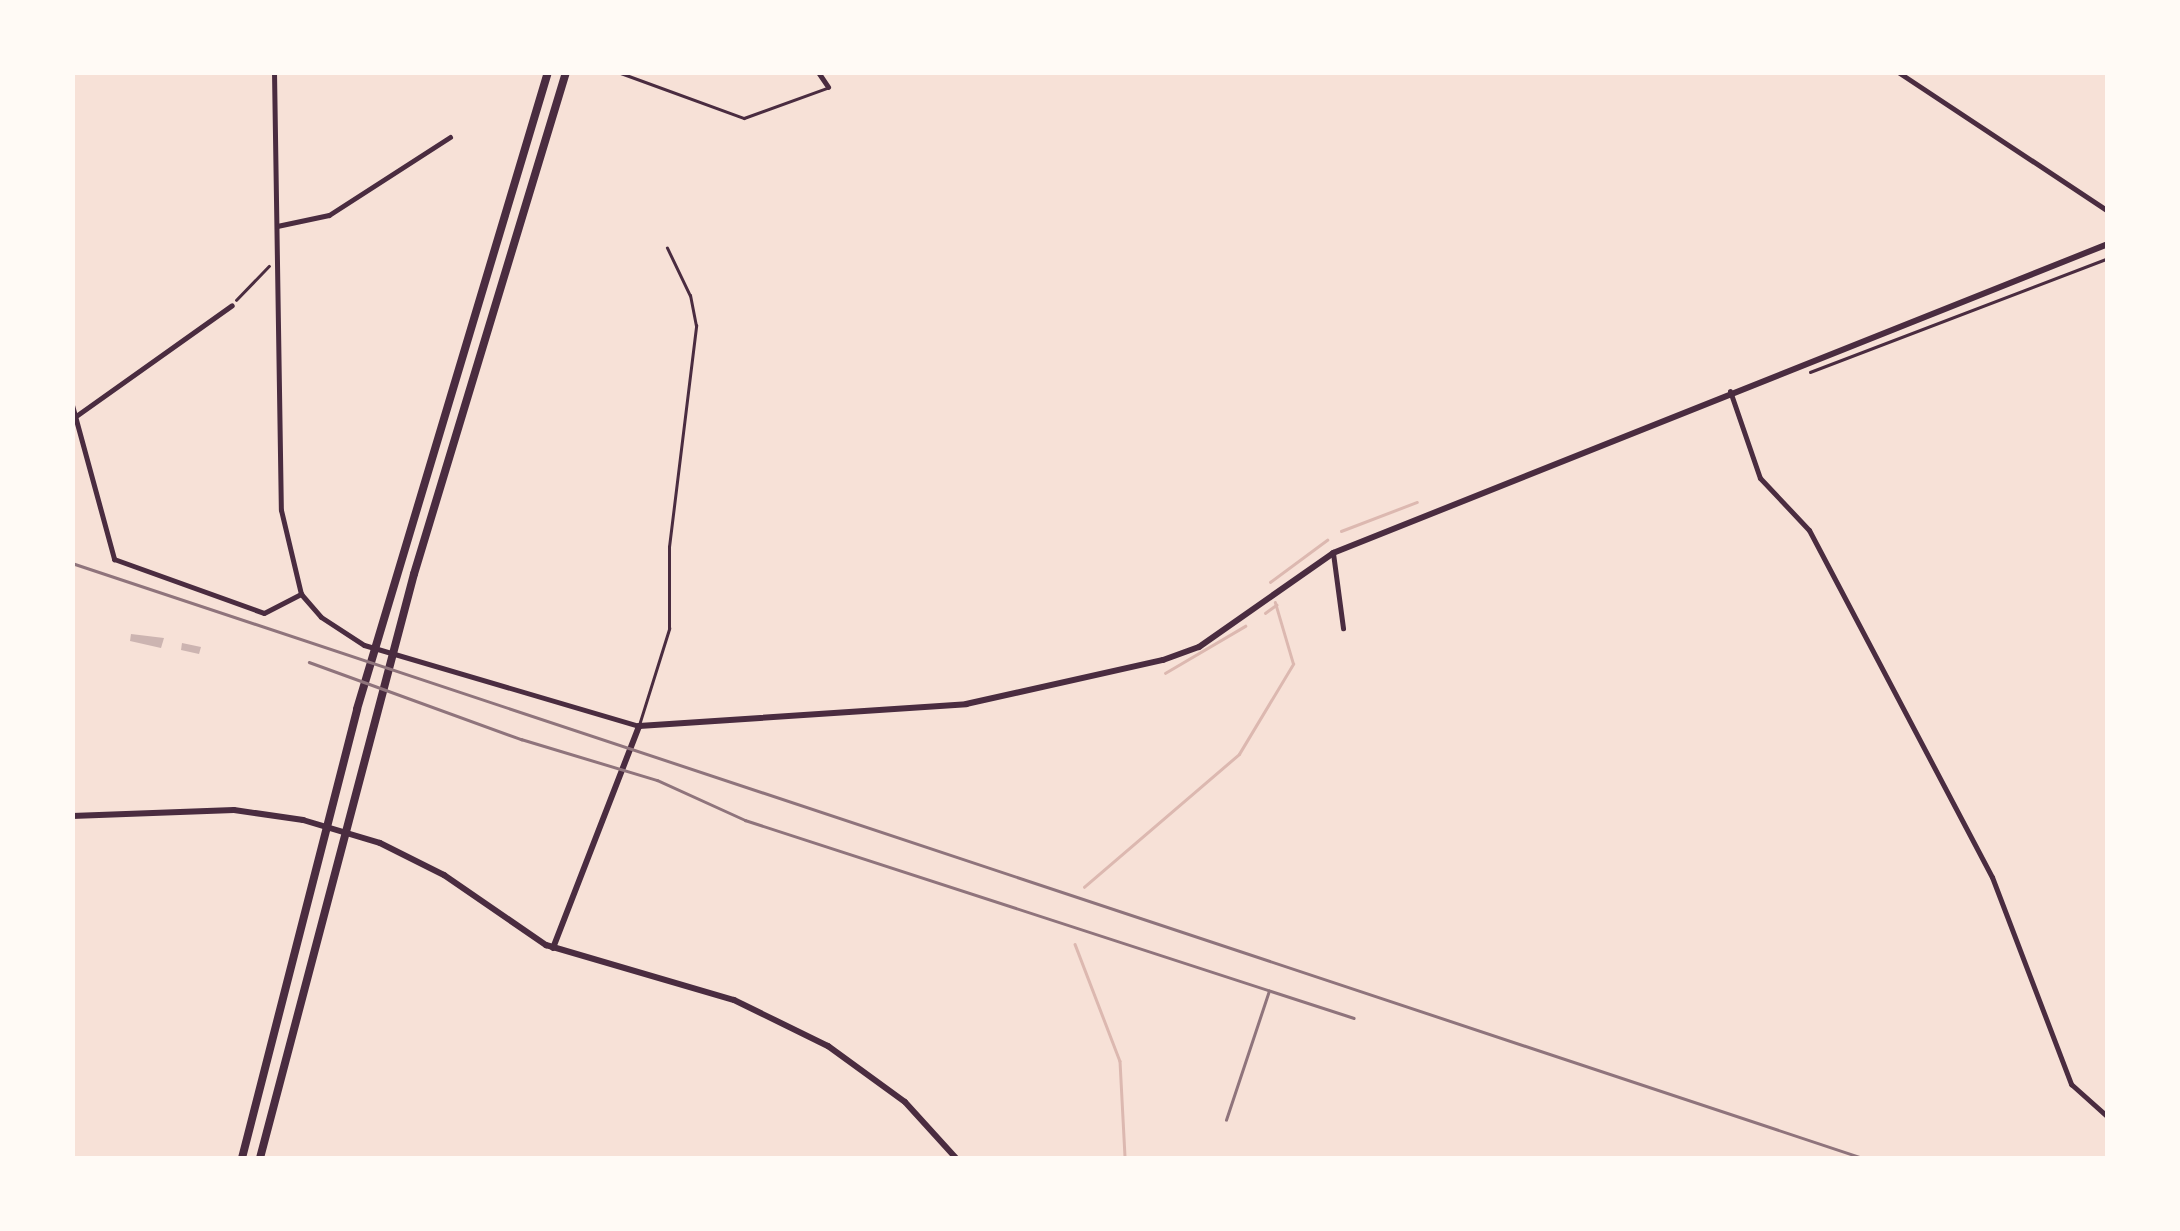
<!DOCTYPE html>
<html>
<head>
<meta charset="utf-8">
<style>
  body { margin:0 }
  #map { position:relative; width:2180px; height:1231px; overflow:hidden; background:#f7e1d7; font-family:Jost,sans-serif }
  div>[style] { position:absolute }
  .stream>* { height:2.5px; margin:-1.25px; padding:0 1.25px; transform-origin:1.25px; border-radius:1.25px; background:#dcb8b0 }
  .building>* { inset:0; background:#ccb4b1 }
  .path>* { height:2.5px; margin:-1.25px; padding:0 1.25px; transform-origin:1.25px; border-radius:1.25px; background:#4a2c40 }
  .service>* { height:2.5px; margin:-1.25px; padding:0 1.25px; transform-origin:1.25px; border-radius:1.25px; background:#4a2c40 }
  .minor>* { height:5px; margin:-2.5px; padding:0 2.5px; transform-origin:2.5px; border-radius:2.5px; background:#4a2c40 }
  .tertiary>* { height:5px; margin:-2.5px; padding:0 2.5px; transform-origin:2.5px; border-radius:2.5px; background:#4a2c40 }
  .secondary>* { height:6px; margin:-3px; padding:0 3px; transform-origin:3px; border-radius:3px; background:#4a2c40 }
  .motorway>* { height:8px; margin:-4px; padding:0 4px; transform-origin:4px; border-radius:4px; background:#4a2c40 }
  .rail>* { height:2.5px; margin:-1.25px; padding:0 1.25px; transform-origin:1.25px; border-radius:1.25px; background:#8f747c }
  span { translate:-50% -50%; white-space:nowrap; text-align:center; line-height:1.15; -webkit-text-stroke:10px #fffaf5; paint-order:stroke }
  .frame { position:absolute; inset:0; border:75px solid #fffaf5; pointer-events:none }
</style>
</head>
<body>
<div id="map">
  <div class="stream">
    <div style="left:1341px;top:531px;width:81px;rotate:-20.9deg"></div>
    <div style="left:1270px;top:582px;width:71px;rotate:-36.4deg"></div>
    <div style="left:1265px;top:613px;width:14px;rotate:-36deg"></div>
    <div style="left:1165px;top:673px;width:93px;rotate:-30.4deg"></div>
    <div style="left:1084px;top:887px;width:204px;rotate:-40.6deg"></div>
    <div style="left:1239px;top:754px;width:105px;rotate:-59deg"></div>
    <div style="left:1293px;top:664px;width:64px;rotate:-106.4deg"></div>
    <div style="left:1075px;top:944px;width:125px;rotate:69deg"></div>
    <div style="left:1120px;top:1061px;width:97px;rotate:87deg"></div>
  </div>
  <div class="building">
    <div style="clip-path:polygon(131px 634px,164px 638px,161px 648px,130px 641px)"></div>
    <div style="clip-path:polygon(182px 643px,201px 647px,199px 654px,181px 650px)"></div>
  </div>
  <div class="path">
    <div style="left:236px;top:300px;width:47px;rotate:-45.9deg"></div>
    <div style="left:1810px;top:372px;width:319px;rotate:-20.9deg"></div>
  </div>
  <div class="service">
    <div style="left:618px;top:72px;width:134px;rotate:20.1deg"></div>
    <div style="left:744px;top:118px;width:88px;rotate:-19.9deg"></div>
    <div style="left:639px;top:725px;width:101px;rotate:-72.6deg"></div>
    <div style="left:669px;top:629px;width:82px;rotate:-90deg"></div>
    <div style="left:669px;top:547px;width:223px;rotate:-83deg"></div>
    <div style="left:696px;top:326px;width:31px;rotate:-101deg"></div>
    <div style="left:690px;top:296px;width:53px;rotate:-115.6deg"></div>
  </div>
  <div class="minor">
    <div style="left:274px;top:72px;width:438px;rotate:89.1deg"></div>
    <div style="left:281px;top:510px;width:86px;rotate:76.6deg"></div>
    <div style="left:301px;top:594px;width:30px;rotate:49deg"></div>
    <div style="left:321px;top:617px;width:51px;rotate:33.1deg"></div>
    <div style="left:364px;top:645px;width:287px;rotate:16.4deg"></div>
    <div style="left:818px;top:72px;width:18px;rotate:56deg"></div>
    <div style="left:277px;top:226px;width:53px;rotate:-11.9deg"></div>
    <div style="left:329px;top:215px;width:144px;rotate:-32.8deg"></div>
    <div style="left:1730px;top:391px;width:92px;rotate:71deg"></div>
    <div style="left:1760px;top:478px;width:71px;rotate:46.7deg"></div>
    <div style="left:1809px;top:530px;width:392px;rotate:62.2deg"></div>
    <div style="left:1992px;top:877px;width:222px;rotate:69.1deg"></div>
    <div style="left:2071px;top:1084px;width:50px;rotate:41.7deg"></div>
    <div style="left:72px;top:405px;width:160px;rotate:74.7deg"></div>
    <div style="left:114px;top:559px;width:159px;rotate:19.8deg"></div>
    <div style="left:264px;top:613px;width:42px;rotate:-27.2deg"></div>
    <div style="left:76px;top:416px;width:191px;rotate:-35.4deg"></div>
    <div style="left:1333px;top:553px;width:76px;rotate:82.4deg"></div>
  </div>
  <div class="tertiary">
    <div style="left:1898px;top:72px;width:252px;rotate:33.5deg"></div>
  </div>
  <div class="secondary">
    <div style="left:72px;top:816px;width:162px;rotate:-2.1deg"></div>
    <div style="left:234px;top:810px;width:70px;rotate:8.2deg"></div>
    <div style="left:303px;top:820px;width:80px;rotate:16.6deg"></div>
    <div style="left:380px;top:843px;width:72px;rotate:26.6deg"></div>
    <div style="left:444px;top:875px;width:124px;rotate:34.5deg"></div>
    <div style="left:546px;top:945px;width:196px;rotate:16.3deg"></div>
    <div style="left:734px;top:1000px;width:105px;rotate:26.1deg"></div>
    <div style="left:828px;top:1046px;width:95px;rotate:36deg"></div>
    <div style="left:905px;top:1102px;width:76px;rotate:47.7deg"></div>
    <div style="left:553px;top:948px;width:238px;rotate:-68.8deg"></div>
    <div style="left:639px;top:726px;width:328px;rotate:-3.8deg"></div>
    <div style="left:966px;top:704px;width:202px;rotate:-12.6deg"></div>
    <div style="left:1163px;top:660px;width:38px;rotate:-20deg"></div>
    <div style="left:1199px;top:647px;width:164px;rotate:-35deg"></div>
    <div style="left:1333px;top:553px;width:834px;rotate:-21.74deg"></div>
  </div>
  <div class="motorway">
    <div style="left:242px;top:1158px;width:463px;rotate:-75.6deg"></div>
    <div style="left:357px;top:709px;width:665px;rotate:-73.31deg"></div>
    <div style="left:260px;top:1158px;width:604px;rotate:-75.23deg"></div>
    <div style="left:414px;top:574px;width:525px;rotate:-73.15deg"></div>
  </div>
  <div class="rail">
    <div style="left:72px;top:563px;width:1887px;rotate:18.38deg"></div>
    <div style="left:309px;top:662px;width:226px;rotate:20deg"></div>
    <div style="left:521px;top:739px;width:142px;rotate:16.8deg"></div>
    <div style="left:657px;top:780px;width:97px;rotate:24.4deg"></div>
    <div style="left:745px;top:820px;width:640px;rotate:18.01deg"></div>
    <div style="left:1226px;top:1120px;width:136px;rotate:-71.6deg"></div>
  </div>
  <div class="frame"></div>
</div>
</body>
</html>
